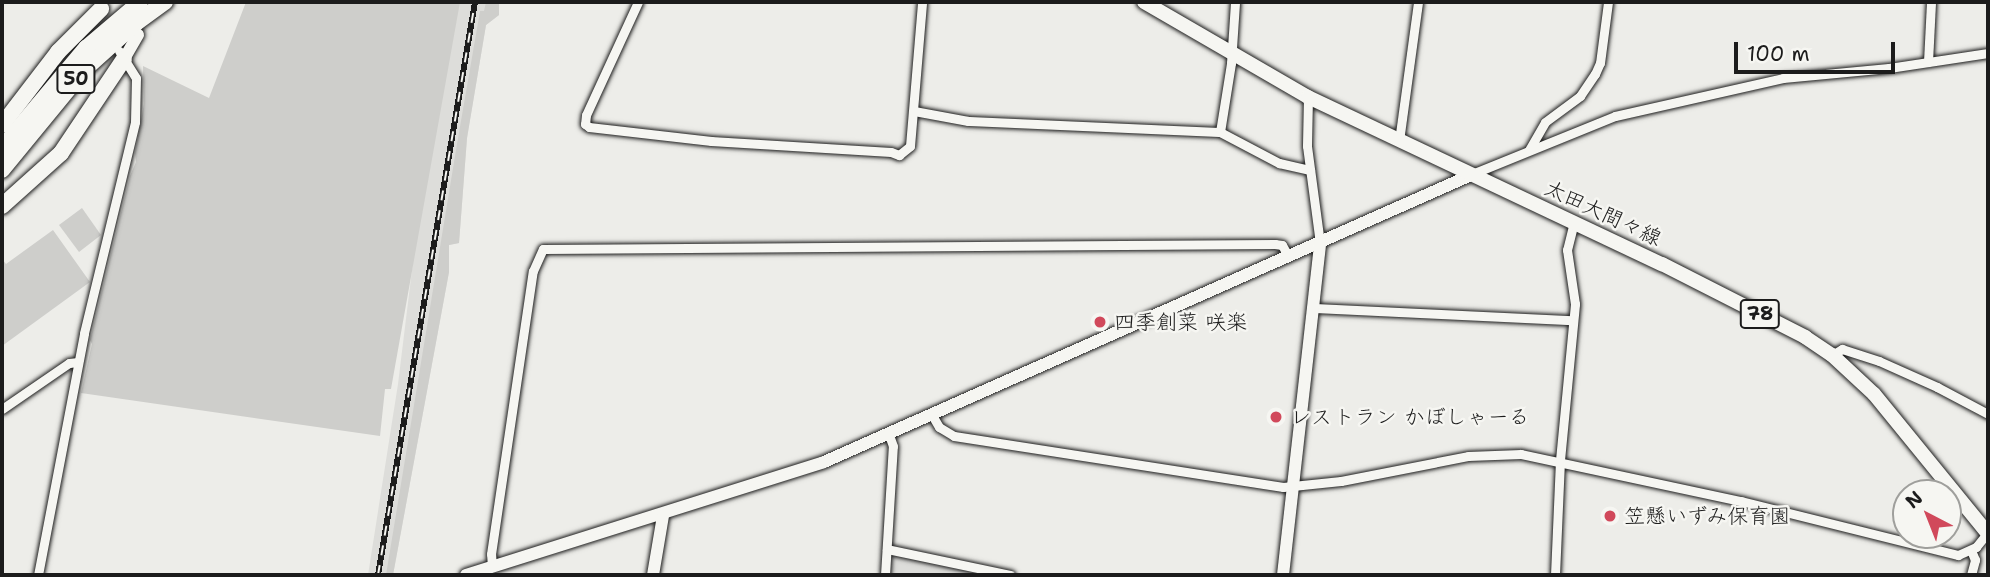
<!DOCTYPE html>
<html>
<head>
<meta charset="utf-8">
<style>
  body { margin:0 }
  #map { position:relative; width:1990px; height:577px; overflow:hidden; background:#edede9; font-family:"Shantell Sans","Klee One",sans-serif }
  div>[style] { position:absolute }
  .built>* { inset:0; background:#ddddda }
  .green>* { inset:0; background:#cececb }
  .roads { filter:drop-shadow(0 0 2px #1c1c1c) drop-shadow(0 0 2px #1c1c1c) }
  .street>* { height:9px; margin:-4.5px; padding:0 4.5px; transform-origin:4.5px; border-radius:4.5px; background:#f6f6f2 }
  .secondary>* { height:12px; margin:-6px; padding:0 6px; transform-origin:6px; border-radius:6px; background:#f6f6f2 }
  .primary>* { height:14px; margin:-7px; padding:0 7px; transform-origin:7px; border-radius:7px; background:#f6f6f2 }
  .highway>* { height:16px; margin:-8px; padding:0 8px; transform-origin:8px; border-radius:8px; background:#f6f6f2 }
  .rail>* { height:6px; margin-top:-3px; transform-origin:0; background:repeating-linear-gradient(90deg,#f6f6f2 0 10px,#1c1c1c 0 20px); box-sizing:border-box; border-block:2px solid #1c1c1c }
  .dots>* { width:19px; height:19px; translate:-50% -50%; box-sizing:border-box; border:4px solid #f6f6f2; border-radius:50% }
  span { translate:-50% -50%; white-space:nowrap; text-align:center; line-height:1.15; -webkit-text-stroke:5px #f6f6f2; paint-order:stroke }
  .shield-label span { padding:2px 5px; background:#f6f6f2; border:2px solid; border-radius:5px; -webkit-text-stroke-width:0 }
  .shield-label { font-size:19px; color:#1c1c1c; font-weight:700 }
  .street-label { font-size:21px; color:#1c1c1c }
  .poi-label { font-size:21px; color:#1c1c1c }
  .left { translate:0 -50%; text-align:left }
  .frame { position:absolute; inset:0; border:4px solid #1c1c1c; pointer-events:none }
  .north { position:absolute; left:1892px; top:479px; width:70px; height:70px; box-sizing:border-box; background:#f6f6f2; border:2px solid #9f9f9c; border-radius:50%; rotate:318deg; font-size:19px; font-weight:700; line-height:28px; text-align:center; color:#1c1c1c }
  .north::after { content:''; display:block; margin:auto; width:24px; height:32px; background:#d1495b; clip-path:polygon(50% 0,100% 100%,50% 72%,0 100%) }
  .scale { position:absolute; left:1734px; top:42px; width:161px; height:32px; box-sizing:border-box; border:4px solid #1c1c1c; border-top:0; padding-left:9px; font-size:21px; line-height:24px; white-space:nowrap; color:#1c1c1c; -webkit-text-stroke:5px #f6f6f2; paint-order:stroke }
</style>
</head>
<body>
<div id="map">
  <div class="built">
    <div style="clip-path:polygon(459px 2px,499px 2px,499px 15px,486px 25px,467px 138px,459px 243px,449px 245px,449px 272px,393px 575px,368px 575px,398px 384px,418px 221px)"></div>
    <div style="clip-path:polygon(895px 556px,989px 575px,889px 575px,890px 562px)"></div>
  </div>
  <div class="green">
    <div style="clip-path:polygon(246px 2px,460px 2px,391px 389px,385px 389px,380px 436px,81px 393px,92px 344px,90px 340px,130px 176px,136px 162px,135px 153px,144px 104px,143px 66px,209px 98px)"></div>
    <div style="clip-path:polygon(486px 2px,499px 2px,499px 15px,486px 25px,467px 138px,459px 243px,449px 245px,449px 272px,393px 575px,386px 575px,457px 144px,480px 11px,484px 11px)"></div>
    <div style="clip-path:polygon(82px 208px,101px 235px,79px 252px,59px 225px)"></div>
    <div style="clip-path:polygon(53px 230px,90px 282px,2px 346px,2px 259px,6px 264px)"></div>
  </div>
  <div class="roads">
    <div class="street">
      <div style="left:638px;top:2px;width:124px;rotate:114.7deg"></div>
      <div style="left:586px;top:115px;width:9px;rotate:96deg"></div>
      <div style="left:585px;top:124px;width:5px;rotate:37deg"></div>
      <div style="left:589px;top:127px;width:123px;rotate:6.5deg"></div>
      <div style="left:711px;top:141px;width:180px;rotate:3.5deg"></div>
      <div style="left:891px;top:152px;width:9px;rotate:21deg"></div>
      <div style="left:899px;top:155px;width:14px;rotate:-39deg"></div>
      <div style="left:910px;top:146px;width:144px;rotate:-85.2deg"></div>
      <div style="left:1928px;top:62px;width:60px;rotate:-87.1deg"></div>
      <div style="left:1308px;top:97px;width:49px;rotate:91.2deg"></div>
      <div style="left:1307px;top:146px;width:98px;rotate:82.4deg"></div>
      <div style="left:914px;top:111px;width:55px;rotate:10.5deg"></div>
      <div style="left:968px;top:121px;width:252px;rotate:2.5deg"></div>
      <div style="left:1220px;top:132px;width:70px;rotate:-80.9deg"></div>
      <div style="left:1231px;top:63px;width:61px;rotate:-86.2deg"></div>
      <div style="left:1220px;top:132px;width:67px;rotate:27.7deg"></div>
      <div style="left:1279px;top:163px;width:32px;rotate:13deg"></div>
      <div style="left:1399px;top:141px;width:140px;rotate:-82.2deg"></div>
      <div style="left:1529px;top:150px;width:32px;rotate:-60deg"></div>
      <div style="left:1545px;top:122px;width:44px;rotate:-36.6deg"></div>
      <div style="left:1580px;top:96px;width:27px;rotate:-56deg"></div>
      <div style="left:1595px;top:74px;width:12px;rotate:-66deg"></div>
      <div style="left:1600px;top:63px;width:62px;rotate:-82.5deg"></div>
      <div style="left:1472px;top:174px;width:154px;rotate:-22.1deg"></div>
      <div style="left:1615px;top:116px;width:172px;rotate:-12.7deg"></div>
      <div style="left:1783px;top:78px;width:106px;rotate:-5.4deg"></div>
      <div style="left:1889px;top:68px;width:100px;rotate:-8.6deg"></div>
      <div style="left:1314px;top:308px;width:259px;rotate:2.7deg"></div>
      <div style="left:1832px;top:355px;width:12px;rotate:-31deg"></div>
      <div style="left:1842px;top:349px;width:39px;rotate:18deg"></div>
      <div style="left:1879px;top:361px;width:64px;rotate:24.1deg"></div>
      <div style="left:1937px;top:387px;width:58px;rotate:27.9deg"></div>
      <div style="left:2px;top:409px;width:81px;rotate:-34.5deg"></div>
      <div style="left:69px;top:363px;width:9px;rotate:-6deg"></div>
      <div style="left:932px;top:415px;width:14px;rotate:60deg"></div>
      <div style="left:939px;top:427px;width:17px;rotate:31deg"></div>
      <div style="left:954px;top:436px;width:333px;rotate:8.8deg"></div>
      <div style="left:1283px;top:487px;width:58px;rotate:-5.9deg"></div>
      <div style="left:1341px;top:481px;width:129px;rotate:-11.1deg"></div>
      <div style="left:1468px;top:456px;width:53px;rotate:-2.2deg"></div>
      <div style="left:1521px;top:454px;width:225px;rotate:12.1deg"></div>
      <div style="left:1741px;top:501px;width:224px;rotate:14deg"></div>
      <div style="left:1958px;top:555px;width:20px;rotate:-24deg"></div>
      <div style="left:1976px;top:547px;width:19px;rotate:-51deg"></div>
      <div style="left:887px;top:549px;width:126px;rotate:11.9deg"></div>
      <div style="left:492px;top:567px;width:13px;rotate:-94deg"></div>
      <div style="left:491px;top:554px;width:286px;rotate:-81.6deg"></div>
      <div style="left:533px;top:271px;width:24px;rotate:-66deg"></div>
      <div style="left:543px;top:249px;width:732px;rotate:-0.39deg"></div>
      <div style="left:1275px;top:244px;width:7px;rotate:8deg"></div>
      <div style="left:1282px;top:245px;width:13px;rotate:61deg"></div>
      <div style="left:38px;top:575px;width:246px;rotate:-79.2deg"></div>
      <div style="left:84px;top:333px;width:217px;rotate:-76.4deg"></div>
      <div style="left:135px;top:122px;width:44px;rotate:-88.7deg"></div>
      <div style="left:136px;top:78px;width:32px;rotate:-122deg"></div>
      <div style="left:885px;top:575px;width:129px;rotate:-86.5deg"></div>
      <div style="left:893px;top:446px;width:12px;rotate:-110deg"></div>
      <div style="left:1555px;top:575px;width:115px;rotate:-87.5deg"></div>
      <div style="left:1560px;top:460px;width:157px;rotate:-84.5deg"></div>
      <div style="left:1575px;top:304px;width:55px;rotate:-98.4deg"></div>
      <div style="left:1567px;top:250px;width:29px;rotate:-76deg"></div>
      <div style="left:1971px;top:575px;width:16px;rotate:-75deg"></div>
      <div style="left:1975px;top:560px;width:11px;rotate:-112deg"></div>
    </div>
    <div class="secondary">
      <div style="left:124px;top:59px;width:28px;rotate:-60deg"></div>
      <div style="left:466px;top:575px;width:375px;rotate:-17.5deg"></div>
      <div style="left:824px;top:462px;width:708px;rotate:-23.92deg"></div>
      <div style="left:653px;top:575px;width:60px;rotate:-80.4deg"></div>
      <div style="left:1283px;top:575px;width:334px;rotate:-83.6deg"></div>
    </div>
    <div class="primary">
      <div style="left:1144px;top:2px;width:190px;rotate:30.1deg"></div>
      <div style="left:1308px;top:97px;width:391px;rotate:25.3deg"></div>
      <div style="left:1662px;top:264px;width:161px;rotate:27deg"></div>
      <div style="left:1805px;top:337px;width:32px;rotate:34deg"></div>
      <div style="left:1832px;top:355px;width:57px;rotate:42.9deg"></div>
      <div style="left:1874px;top:394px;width:181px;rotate:50.8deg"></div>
    </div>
    <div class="highway">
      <div style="left:2px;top:125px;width:92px;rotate:-52.5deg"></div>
      <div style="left:58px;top:52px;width:61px;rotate:-45deg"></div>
      <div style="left:2px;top:148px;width:131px;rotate:-50deg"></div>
      <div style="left:86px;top:48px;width:71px;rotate:-40.4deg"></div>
      <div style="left:2px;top:170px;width:131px;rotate:-50.6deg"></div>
      <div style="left:85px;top:69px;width:69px;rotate:-42deg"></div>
      <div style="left:136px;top:23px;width:36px;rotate:-36deg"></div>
      <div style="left:2px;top:206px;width:79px;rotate:-41.9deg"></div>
      <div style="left:61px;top:153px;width:113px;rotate:-56.2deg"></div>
    </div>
  </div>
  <div class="rail">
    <div style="left:378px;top:575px;width:581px;rotate:-80.39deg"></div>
  </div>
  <div class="dots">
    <div style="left:1100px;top:322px;background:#d1495b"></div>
    <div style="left:1276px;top:417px;background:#d1495b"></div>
    <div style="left:1610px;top:516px;background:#d1495b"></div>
  </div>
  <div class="shield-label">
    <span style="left:76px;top:79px">50</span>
    <span style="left:1760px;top:314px">78</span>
  </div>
  <div class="street-label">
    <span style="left:1603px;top:213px;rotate:25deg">太田大間々線</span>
  </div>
  <div class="poi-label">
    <span class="left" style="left:1114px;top:322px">四季創菜 咲楽</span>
    <span class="left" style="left:1290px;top:417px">レストラン かぼしゃーる</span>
    <span class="left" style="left:1624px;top:516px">笠懸いずみ保育園</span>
  </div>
  <div class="frame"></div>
  <div class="north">N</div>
  <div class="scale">100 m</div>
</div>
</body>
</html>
